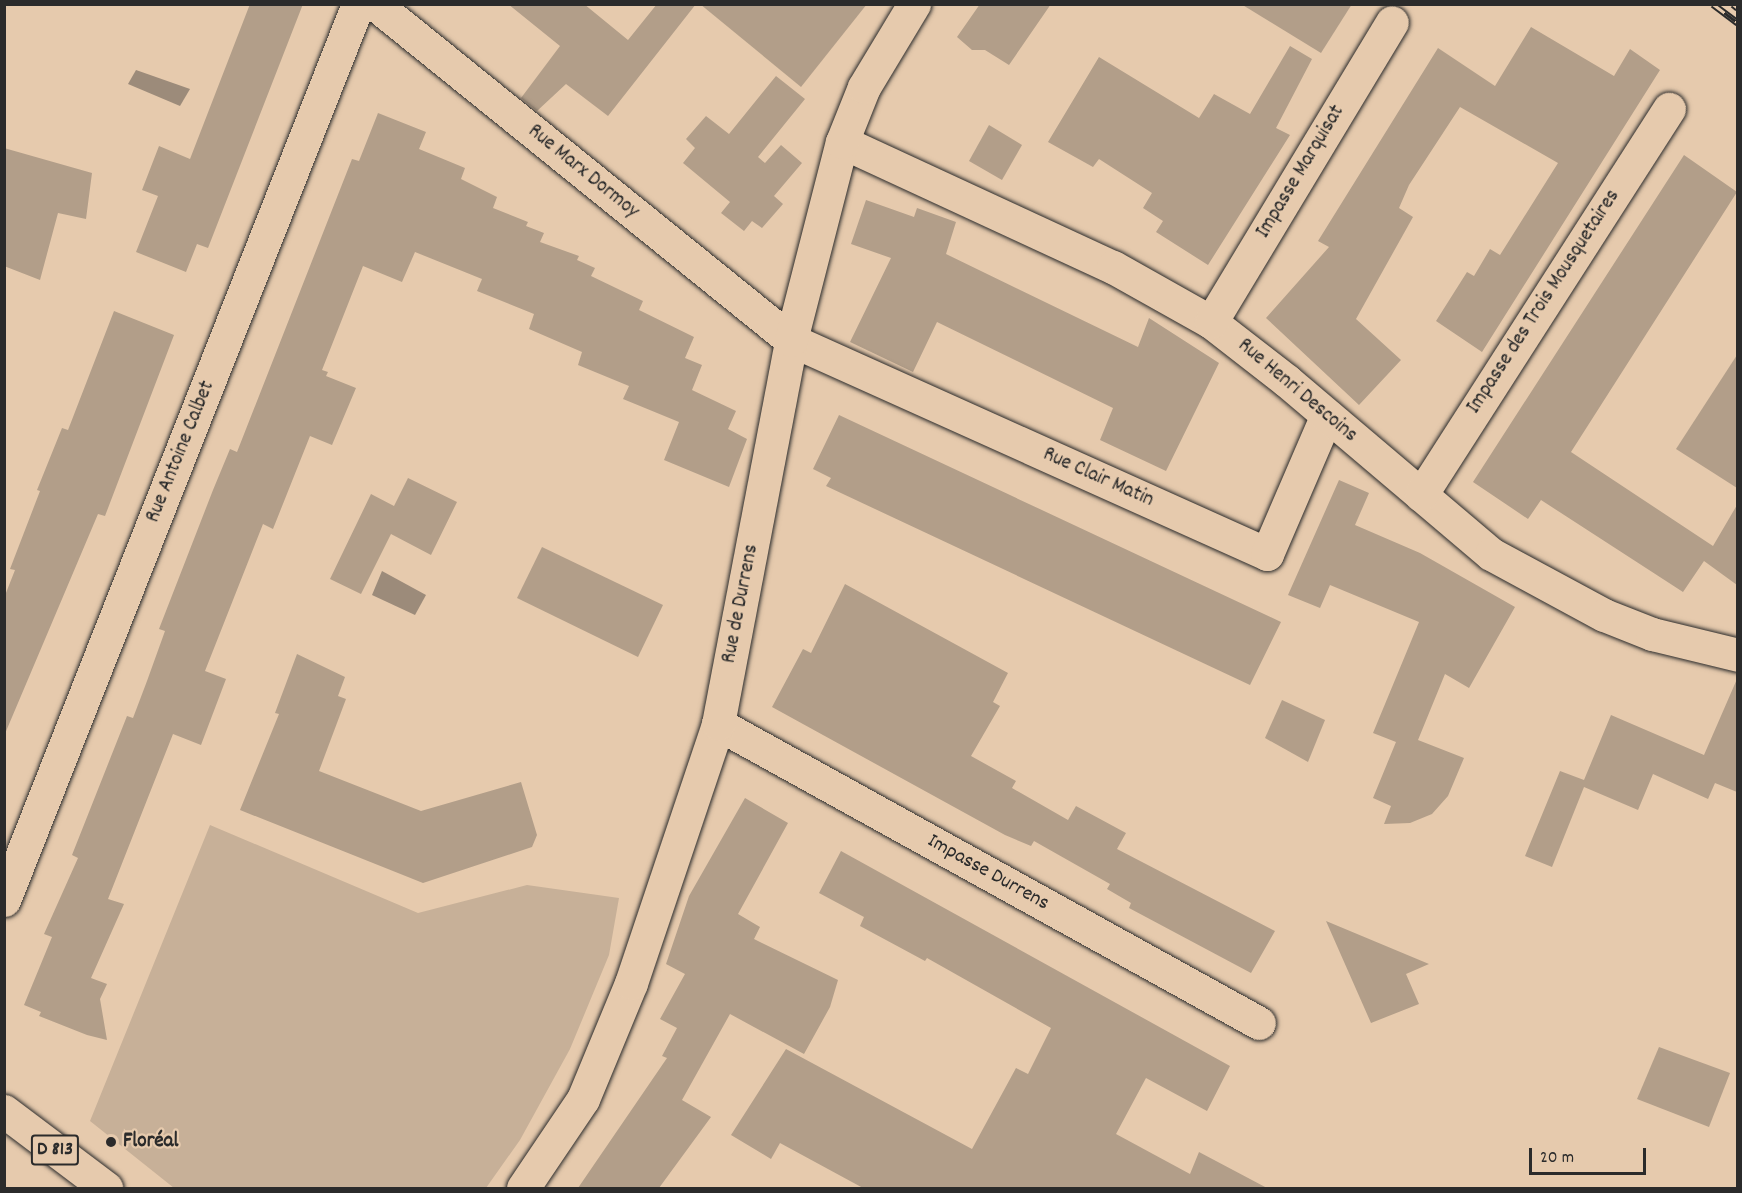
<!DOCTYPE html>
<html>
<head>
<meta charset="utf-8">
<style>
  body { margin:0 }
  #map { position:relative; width:1742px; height:1193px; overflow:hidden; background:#e6caad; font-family:Dekko,sans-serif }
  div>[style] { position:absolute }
  .green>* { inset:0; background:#c7b098 }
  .water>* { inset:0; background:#9c8b7a }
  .building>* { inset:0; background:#b29e89 }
  .roads { filter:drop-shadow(0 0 2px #2b2b2b) drop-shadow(0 0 2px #2b2b2b) }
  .minor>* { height:33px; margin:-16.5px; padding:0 16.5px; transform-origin:16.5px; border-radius:16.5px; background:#e6caad }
  .major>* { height:33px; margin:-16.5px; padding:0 16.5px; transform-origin:16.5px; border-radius:16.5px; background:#e6caad }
  .rail>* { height:7px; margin-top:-3.5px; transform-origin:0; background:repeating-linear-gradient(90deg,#e6caad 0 14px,#2b2b2b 0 28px); box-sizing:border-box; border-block:2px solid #2b2b2b }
  .dots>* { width:16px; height:16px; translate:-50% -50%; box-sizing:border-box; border:3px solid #e6caad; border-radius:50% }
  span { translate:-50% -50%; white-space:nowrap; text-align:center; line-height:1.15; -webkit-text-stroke:4.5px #e6caad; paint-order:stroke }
  .shield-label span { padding:2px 4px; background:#e6caad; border:2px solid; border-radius:4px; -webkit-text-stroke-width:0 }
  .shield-label { font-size:20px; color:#2b2b2b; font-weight:700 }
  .street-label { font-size:21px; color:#2b2b2b }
  .poi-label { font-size:21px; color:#2b2b2b; font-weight:700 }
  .left { translate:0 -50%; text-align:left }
  .frame { position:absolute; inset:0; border:6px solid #2b2b2b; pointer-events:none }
  .scale { position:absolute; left:1529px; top:1148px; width:117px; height:27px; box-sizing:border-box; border:3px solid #2b2b2b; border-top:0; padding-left:8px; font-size:18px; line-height:21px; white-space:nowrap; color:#2b2b2b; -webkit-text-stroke:4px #e6caad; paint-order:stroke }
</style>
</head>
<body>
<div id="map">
  <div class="green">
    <div style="clip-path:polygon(210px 825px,418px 913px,527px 885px,619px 898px,609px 955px,570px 1049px,520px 1140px,486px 1188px,174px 1188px,90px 1121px)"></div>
  </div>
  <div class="water">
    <div style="clip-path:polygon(136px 70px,190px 89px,180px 106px,128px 84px)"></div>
    <div style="clip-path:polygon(382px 571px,426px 595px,415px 615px,372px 595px)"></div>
  </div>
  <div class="building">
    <div style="clip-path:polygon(250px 4px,303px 4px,208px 248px,197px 244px,186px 272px,136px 252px,158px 196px,142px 190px,159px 146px,190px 159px)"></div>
    <div style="clip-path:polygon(508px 4px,584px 4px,628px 40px,657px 4px,696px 4px,608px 116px,566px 84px,537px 111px,521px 98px,560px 46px)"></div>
    <div style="clip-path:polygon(700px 4px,867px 4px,801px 87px)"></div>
    <div style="clip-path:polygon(980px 4px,1051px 4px,1009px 65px,985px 50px,972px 50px,957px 37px)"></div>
    <div style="clip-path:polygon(1241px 4px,1352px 4px,1321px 53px)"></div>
    <div style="clip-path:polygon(1531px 27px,1614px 76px,1630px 49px,1660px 70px,1482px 352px,1436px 321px,1467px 272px,1474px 276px,1490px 249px,1500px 255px,1558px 163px,1460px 107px,1409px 185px,1399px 208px,1413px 217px,1356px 319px,1401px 360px,1359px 405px,1266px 318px,1329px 247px,1318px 241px,1438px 48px,1495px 86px)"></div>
    <div style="clip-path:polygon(1290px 46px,1312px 59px,1276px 128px,1290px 135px,1208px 265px,1156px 232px,1163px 221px,1143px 208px,1152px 193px,1099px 159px,1093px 167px,1048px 142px,1099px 57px,1199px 118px,1214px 94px,1250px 114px)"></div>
    <div style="clip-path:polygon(776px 76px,805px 99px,758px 157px,765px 163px,781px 145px,802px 163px,774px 196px,783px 204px,762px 228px,752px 221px,744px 231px,721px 213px,730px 202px,683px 163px,695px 148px,686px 139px,706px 116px,729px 134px)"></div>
    <div style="clip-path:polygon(378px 113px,426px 132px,419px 149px,465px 168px,461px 179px,497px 197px,493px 208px,528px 222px,526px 226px,544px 233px,540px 242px,579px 256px,577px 260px,595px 268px,591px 276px,643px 301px,639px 310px,694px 337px,685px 358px,702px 365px,692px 390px,736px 411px,728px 429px,747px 439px,729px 487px,664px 460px,679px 422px,623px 399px,629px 386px,578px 365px,582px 352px,529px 329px,534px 314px,477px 291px,482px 279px,415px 252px,402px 282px,363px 266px,322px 370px,328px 372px,326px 376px,356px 388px,332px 445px,310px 436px,273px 529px,263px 524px,205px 671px,226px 679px,201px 745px,173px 734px,108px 899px,124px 904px,91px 978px,107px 984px,100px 999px,107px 1040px,87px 1035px,39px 1016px,41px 1012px,24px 1005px,52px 937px,44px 934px,78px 858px,72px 855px,127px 716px,133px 718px,147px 681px,165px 631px,159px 629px,213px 490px,230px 449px,237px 452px,352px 159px,359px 161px)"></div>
    <div style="clip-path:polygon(989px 125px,1022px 145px,1002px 180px,969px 161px)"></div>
    <div style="clip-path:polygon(4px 148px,92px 173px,86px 219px,58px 213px,40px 280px,4px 266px)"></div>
    <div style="clip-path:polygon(1684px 155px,1737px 192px,1571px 452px,1713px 546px,1737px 505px,1737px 585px,1704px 561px,1683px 592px,1541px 500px,1528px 519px,1473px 482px)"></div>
    <div style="clip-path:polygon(866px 200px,914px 217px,917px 208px,956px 222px,946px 254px,1138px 347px,1149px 318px,1219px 363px,1166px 471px,1100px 440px,1113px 408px,937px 322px,913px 372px,850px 342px,891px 258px,851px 244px)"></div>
    <div style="clip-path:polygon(114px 311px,174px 335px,105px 516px,98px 514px,4px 736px,4px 598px,15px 570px,10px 569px,40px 491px,37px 490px,62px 428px,68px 430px)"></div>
    <div style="clip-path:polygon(1737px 355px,1737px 488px,1676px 449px)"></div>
    <div style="clip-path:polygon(839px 415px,1281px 622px,1250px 685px,826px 486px,831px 478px,813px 469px)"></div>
    <div style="clip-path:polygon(408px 478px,457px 502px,431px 555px,391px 534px,361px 594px,330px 579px,371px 494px,394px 506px)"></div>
    <div style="clip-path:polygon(1339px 480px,1369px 493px,1355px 525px,1420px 553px,1515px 607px,1469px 688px,1445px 674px,1418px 740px,1464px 758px,1448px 796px,1432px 814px,1410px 823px,1384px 824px,1391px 806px,1373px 798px,1396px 742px,1373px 733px,1419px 622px,1330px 585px,1320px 608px,1288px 595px)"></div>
    <div style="clip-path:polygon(542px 547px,663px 605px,638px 657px,517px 598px)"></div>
    <div style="clip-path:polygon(845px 584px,1008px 673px,993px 702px,1000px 706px,971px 756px,1016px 781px,1012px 788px,1068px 820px,1076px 806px,1126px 833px,1117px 849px,1275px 931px,1251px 973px,1129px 908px,1131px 903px,1107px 889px,1110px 884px,1034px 841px,1031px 846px,1005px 835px,772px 707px,803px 649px,811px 653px)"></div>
    <div style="clip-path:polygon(297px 654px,345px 677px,338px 696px,346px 699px,319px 771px,421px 811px,521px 782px,537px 835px,532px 847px,423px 883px,240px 810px,279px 714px,275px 713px)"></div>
    <div style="clip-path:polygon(1737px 679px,1737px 792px,1715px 783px,1708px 799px,1653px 774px,1638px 810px,1584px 787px,1552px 867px,1525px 856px,1560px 771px,1584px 780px,1611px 715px,1704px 755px)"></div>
    <div style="clip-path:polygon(1282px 700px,1325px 720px,1308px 762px,1265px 738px)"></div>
    <div style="clip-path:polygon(745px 798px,788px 823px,738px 914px,760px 927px,754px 939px,838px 980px,830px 1007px,804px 1054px,730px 1014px,682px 1100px,711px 1117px,659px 1188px,578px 1188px,667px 1058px,662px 1056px,677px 1028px,660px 1019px,685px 974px,666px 964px,689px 896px)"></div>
    <div style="clip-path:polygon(841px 851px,1230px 1066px,1207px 1111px,1146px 1078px,1116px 1134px,1190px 1174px,1199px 1152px,1267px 1188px,863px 1188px,780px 1143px,771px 1159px,731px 1135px,786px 1049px,972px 1149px,1016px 1068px,1028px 1074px,1051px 1028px,927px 958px,925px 961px,860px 926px,864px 917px,819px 893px)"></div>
    <div style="clip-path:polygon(1326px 921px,1429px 964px,1406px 974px,1419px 1004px,1371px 1023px)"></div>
    <div style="clip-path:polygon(1659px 1047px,1730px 1073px,1709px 1127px,1637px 1099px)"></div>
  </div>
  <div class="roads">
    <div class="minor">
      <div style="left:375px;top:4px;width:535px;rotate:38.93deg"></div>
      <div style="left:791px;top:340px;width:522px;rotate:24.21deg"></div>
      <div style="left:1267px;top:554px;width:151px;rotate:-66.7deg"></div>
      <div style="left:842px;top:142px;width:298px;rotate:24.8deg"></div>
      <div style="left:1113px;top:267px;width:112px;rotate:29.3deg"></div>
      <div style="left:1211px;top:322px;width:96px;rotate:37.8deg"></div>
      <div style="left:1287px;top:381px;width:267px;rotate:40.3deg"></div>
      <div style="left:1491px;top:554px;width:128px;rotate:28.4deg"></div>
      <div style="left:1604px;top:615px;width:52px;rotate:21.6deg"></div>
      <div style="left:1652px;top:634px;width:89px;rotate:13.7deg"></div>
      <div style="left:1211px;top:322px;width:350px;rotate:-58.9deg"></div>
      <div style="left:1421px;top:495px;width:459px;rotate:-57.3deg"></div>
      <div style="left:718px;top:724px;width:618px;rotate:28.93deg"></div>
      <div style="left:4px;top:900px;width:963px;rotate:-68.44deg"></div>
      <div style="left:523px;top:1188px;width:107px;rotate:-56deg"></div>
      <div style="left:583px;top:1099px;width:126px;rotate:-67.5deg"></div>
      <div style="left:631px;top:983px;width:273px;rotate:-71.4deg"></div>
      <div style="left:718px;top:724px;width:391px;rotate:-79.2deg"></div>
      <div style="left:791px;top:340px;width:204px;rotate:-75.6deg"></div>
      <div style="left:842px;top:142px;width:59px;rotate:-68.2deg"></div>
      <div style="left:864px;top:87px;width:97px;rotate:-58.9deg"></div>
    </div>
    <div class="major">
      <div style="left:4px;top:1111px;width:128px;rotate:37deg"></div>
    </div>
  </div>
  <div class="rail">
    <div style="left:1713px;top:4px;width:31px;rotate:37deg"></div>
    <div style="left:1733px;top:4px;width:6px;rotate:39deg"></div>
  </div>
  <div class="dots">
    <div style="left:111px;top:1142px;background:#2b2b2b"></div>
  </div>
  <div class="shield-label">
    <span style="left:55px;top:1150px">D 813</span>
  </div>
  <div class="street-label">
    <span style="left:583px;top:172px;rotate:39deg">Rue Marx Dormoy</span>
    <span style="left:1301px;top:172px;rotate:-59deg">Impasse Marquisat</span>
    <span style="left:1544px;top:302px;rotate:-57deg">Impasse des Trois Mousquetaires</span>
    <span style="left:1297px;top:391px;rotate:40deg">Rue Henri Descoins</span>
    <span style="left:181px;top:452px;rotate:-68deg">Rue Antoine Calbet</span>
    <span style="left:1098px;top:478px;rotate:24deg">Rue Clair Matin</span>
    <span style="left:741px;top:604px;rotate:-79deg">Rue de Durrens</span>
    <span style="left:988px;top:873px;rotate:29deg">Impasse Durrens</span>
  </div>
  <div class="poi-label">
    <span class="left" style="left:123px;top:1142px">Floréal</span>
  </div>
  <div class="frame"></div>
  <div class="scale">20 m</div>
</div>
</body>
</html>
